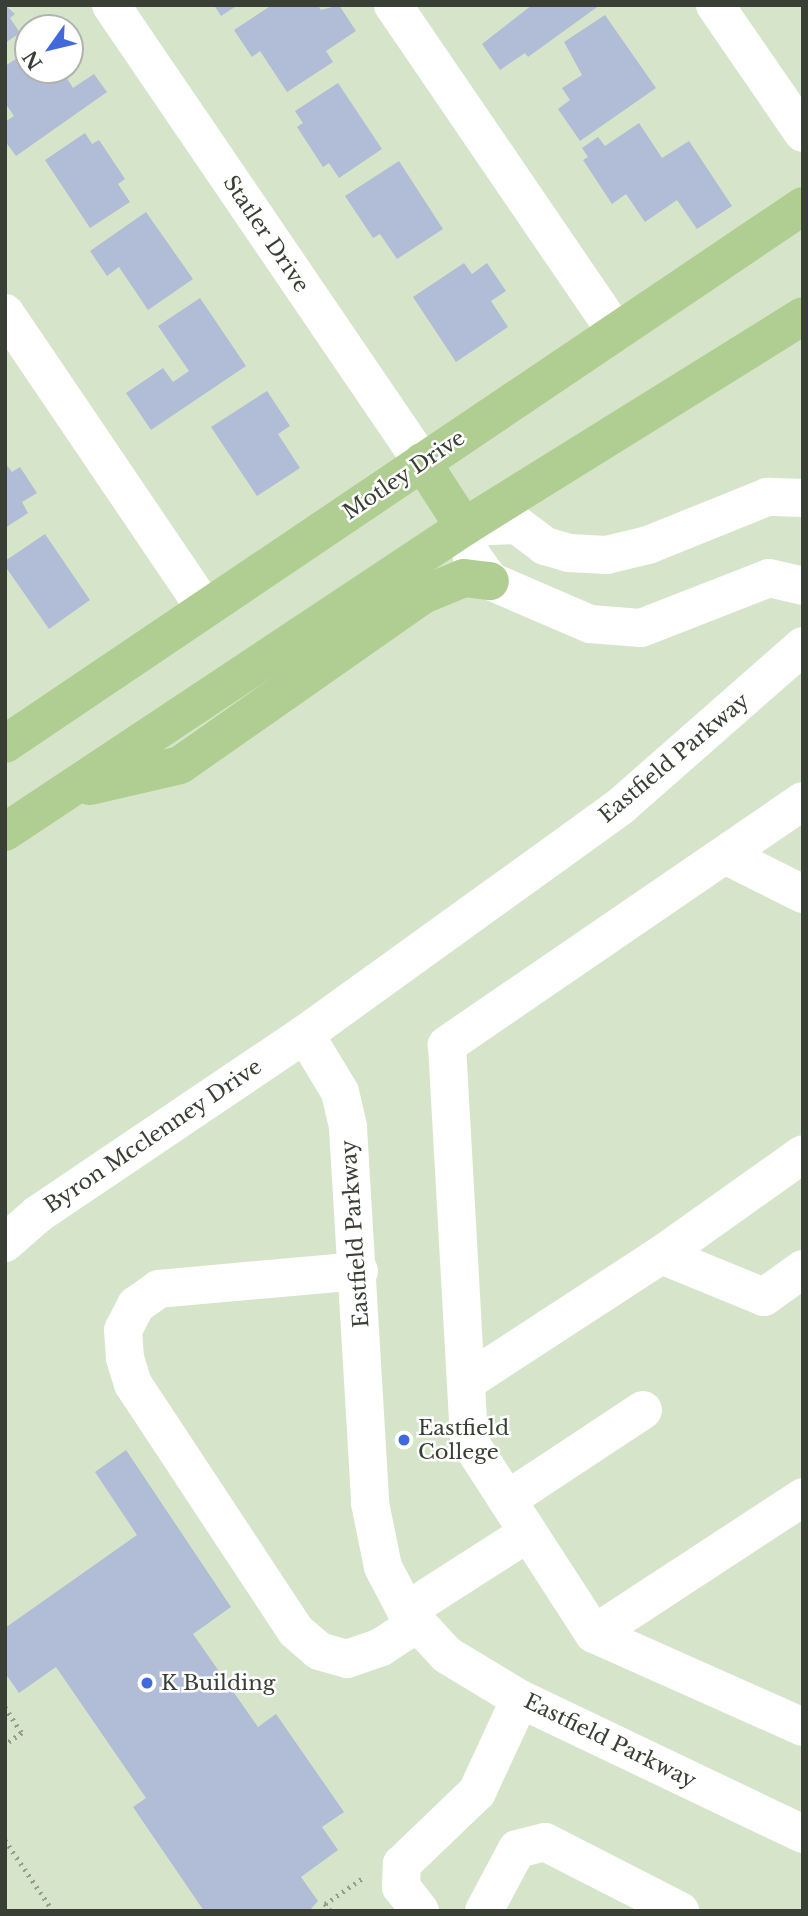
<!DOCTYPE html>
<html>
<head>
<meta charset="utf-8">
<style>
  body { margin:0 }
  #map { position:relative; width:808px; height:1916px; overflow:hidden; background:#d6e5ca; font-family:"Libre Baskerville",serif }
  div>[style] { position:absolute }
  .building>* { inset:0; background:#b1bcd6 }
  .path>* { height:4.5px; margin-top:-2.25px; transform-origin:0; background:repeating-linear-gradient(90deg,#949f8b 0 2px,transparent 0 7px) }
  .minor>* { height:38px; margin:-19px; padding:0 19px; transform-origin:19px; border-radius:19px; background:#fff }
  .major>* { height:38px; margin:-19px; padding:0 19px; transform-origin:19px; border-radius:19px; background:#b0ce91 }
  .dots>* { width:19px; height:19px; translate:-50% -50%; box-sizing:border-box; border:4px solid #fff; border-radius:50% }
  span { translate:-50% -50%; white-space:nowrap; text-align:center; line-height:1.15; -webkit-text-stroke:5px #fff; paint-order:stroke }
  .street-label { font-size:21px; color:#393f34 }
  .poi-label { font-size:21px; color:#393f34 }
  .left { translate:0 -50%; text-align:left }
  .frame { position:absolute; inset:0; border:7px solid #393f34; pointer-events:none }
  .north { position:absolute; left:14px; top:14px; width:70px; height:70px; box-sizing:border-box; background:#fff; border:2px solid #b0b2ae; border-radius:50%; rotate:236deg; font-size:19px; font-weight:700; line-height:28px; text-align:center; color:#393f34 }
  .north::after { content:''; display:block; margin:auto; width:24px; height:32px; background:#4169db; clip-path:polygon(50% 0,100% 100%,50% 72%,0 100%) }
</style>
</head>
<body>
<div id="map">
  <div class="building">
    <div style="clip-path:polygon(5px 5px,15px 14px,10px 18px,20px 33px,5px 43px)"></div>
    <div style="clip-path:polygon(214px 5px,238px 5px,221px 16px)"></div>
    <div style="clip-path:polygon(272px 5px,318px 5px,321px 10px,339px 5px,356px 31px,326px 51px,333px 62px,287px 92px,260px 51px,252px 57px,234px 30px)"></div>
    <div style="clip-path:polygon(532px 5px,600px 5px,528px 57px,525px 53px,500px 70px,482px 44px)"></div>
    <div style="clip-path:polygon(605px 15px,656px 88px,580px 141px,558px 109px,570px 100px,562px 88px,582px 75px,564px 42px)"></div>
    <div style="clip-path:polygon(28px 51px,28px 70px,52px 70px,59px 82px,66px 77px,73px 88px,94px 74px,107px 92px,16px 156px,5px 141px,5px 122px,14px 116px,5px 103px,5px 66px)"></div>
    <div style="clip-path:polygon(338px 83px,382px 149px,339px 178px,329px 163px,323px 167px,297px 127px,303px 123px,295px 111px)"></div>
    <div style="clip-path:polygon(639px 123px,662px 158px,689px 141px,732px 206px,697px 229px,677px 200px,645px 222px,626px 194px,612px 204px,583px 160px,588px 157px,582px 148px,598px 137px,605px 146px)"></div>
    <div style="clip-path:polygon(85px 133px,92px 144px,99px 140px,125px 179px,118px 184px,130px 202px,90px 228px,45px 160px)"></div>
    <div style="clip-path:polygon(399px 161px,443px 229px,397px 259px,380px 234px,373px 238px,345px 196px)"></div>
    <div style="clip-path:polygon(146px 212px,193px 279px,148px 310px,119px 267px,107px 276px,90px 251px)"></div>
    <div style="clip-path:polygon(464px 263px,472px 274px,487px 263px,506px 291px,491px 301px,508px 327px,456px 362px,413px 297px)"></div>
    <div style="clip-path:polygon(200px 298px,246px 366px,151px 430px,126px 393px,163px 368px,173px 382px,189px 371px,158px 326px)"></div>
    <div style="clip-path:polygon(267px 391px,290px 426px,278px 434px,300px 468px,257px 496px,211px 427px)"></div>
    <div style="clip-path:polygon(5px 463px,12px 472px,20px 467px,37px 493px,22px 502px,28px 513px,5px 528px)"></div>
    <div style="clip-path:polygon(45px 534px,90px 600px,49px 629px,5px 566px,5px 561px)"></div>
    <div style="clip-path:polygon(126px 1450px,231px 1607px,193px 1634px,258px 1727px,276px 1714px,344px 1812px,322px 1827px,338px 1850px,301px 1877px,318px 1901px,309px 1911px,204px 1911px,133px 1807px,146px 1798px,56px 1667px,19px 1693px,5px 1673px,5px 1628px,137px 1535px,95px 1472px)"></div>
  </div>
  <div class="path">
    <div style="left:5px;top:1707px;width:31px;rotate:57deg"></div>
    <div style="left:22px;top:1733px;width:21px;rotate:145deg"></div>
    <div style="left:5px;top:1840px;width:86px;rotate:55.9deg"></div>
    <div style="left:330px;top:1911px;width:9px;rotate:-126deg"></div>
    <div style="left:325px;top:1904px;width:47px;rotate:-34.7deg"></div>
  </div>
  <div class="minor">
    <div style="left:111px;top:5px;width:553px;rotate:55.76deg"></div>
    <div style="left:393px;top:5px;width:396px;rotate:55.7deg"></div>
    <div style="left:715px;top:5px;width:155px;rotate:55.5deg"></div>
    <div style="left:5px;top:313px;width:356px;rotate:55.9deg"></div>
    <div style="left:803px;top:498px;width:36px;rotate:-178deg"></div>
    <div style="left:767px;top:497px;width:128px;rotate:158deg"></div>
    <div style="left:648px;top:545px;width:43px;rotate:166.6deg"></div>
    <div style="left:606px;top:555px;width:37px;rotate:-177deg"></div>
    <div style="left:569px;top:553px;width:25px;rotate:-164deg"></div>
    <div style="left:545px;top:546px;width:35px;rotate:-143deg"></div>
    <div style="left:517px;top:525px;width:53px;rotate:177.8deg"></div>
    <div style="left:464px;top:527px;width:30px;rotate:75deg"></div>
    <div style="left:472px;top:556px;width:31px;rotate:54deg"></div>
    <div style="left:490px;top:581px;width:109px;rotate:23.3deg"></div>
    <div style="left:590px;top:624px;width:51px;rotate:4.5deg"></div>
    <div style="left:641px;top:628px;width:137px;rotate:-21.3deg"></div>
    <div style="left:769px;top:578px;width:35px;rotate:13deg"></div>
    <div style="left:803px;top:801px;width:432px;rotate:145.6deg"></div>
    <div style="left:447px;top:1045px;width:397px;rotate:86.8deg"></div>
    <div style="left:469px;top:1441px;width:230px;rotate:57.1deg"></div>
    <div style="left:594px;top:1634px;width:229px;rotate:24deg"></div>
    <div style="left:725px;top:855px;width:87px;rotate:26.6deg"></div>
    <div style="left:305px;top:1034px;width:68px;rotate:58.9deg"></div>
    <div style="left:340px;top:1092px;width:37px;rotate:77deg"></div>
    <div style="left:348px;top:1128px;width:376px;rotate:86.6deg"></div>
    <div style="left:370px;top:1503px;width:65px;rotate:78.5deg"></div>
    <div style="left:383px;top:1567px;width:50px;rotate:62.4deg"></div>
    <div style="left:406px;top:1611px;width:60px;rotate:47deg"></div>
    <div style="left:447px;top:1655px;width:85px;rotate:31.1deg"></div>
    <div style="left:520px;top:1699px;width:314px;rotate:25.5deg"></div>
    <div style="left:5px;top:1243px;width:44px;rotate:-41.3deg"></div>
    <div style="left:38px;top:1214px;width:322px;rotate:-34deg"></div>
    <div style="left:305px;top:1034px;width:391px;rotate:-35.8deg"></div>
    <div style="left:622px;top:805px;width:241px;rotate:-41.3deg"></div>
    <div style="left:661px;top:1255px;width:174px;rotate:-35.4deg"></div>
    <div style="left:359px;top:1271px;width:201px;rotate:174.9deg"></div>
    <div style="left:159px;top:1289px;width:28px;rotate:145deg"></div>
    <div style="left:136px;top:1305px;width:28px;rotate:117deg"></div>
    <div style="left:123px;top:1330px;width:28px;rotate:86deg"></div>
    <div style="left:125px;top:1358px;width:27px;rotate:73deg"></div>
    <div style="left:133px;top:1384px;width:296px;rotate:56.6deg"></div>
    <div style="left:296px;top:1631px;width:30px;rotate:41deg"></div>
    <div style="left:319px;top:1651px;width:29px;rotate:16deg"></div>
    <div style="left:347px;top:1659px;width:36px;rotate:-19deg"></div>
    <div style="left:381px;top:1647px;width:40px;rotate:-32.9deg"></div>
    <div style="left:466px;top:1382px;width:233px;rotate:-33.1deg"></div>
    <div style="left:661px;top:1255px;width:111px;rotate:22.2deg"></div>
    <div style="left:764px;top:1297px;width:48px;rotate:-35.7deg"></div>
    <div style="left:507px;top:1500px;width:163px;rotate:-33.5deg"></div>
    <div style="left:406px;top:1611px;width:145px;rotate:-32.6deg"></div>
    <div style="left:594px;top:1634px;width:250px;rotate:-33.2deg"></div>
    <div style="left:420px;top:1911px;width:31px;rotate:-128deg"></div>
    <div style="left:401px;top:1887px;width:23px;rotate:-88deg"></div>
    <div style="left:402px;top:1864px;width:104px;rotate:-43.8deg"></div>
    <div style="left:477px;top:1792px;width:102px;rotate:-65.2deg"></div>
    <div style="left:484px;top:1911px;width:70px;rotate:-62deg"></div>
    <div style="left:517px;top:1849px;width:29px;rotate:-14deg"></div>
    <div style="left:545px;top:1842px;width:152px;rotate:27.1deg"></div>
  </div>
  <div class="major">
    <div style="left:422px;top:462px;width:77px;rotate:57.1deg"></div>
    <div style="left:5px;top:744px;width:962px;rotate:-33.99deg"></div>
    <div style="left:90px;top:786px;width:92px;rotate:-13.1deg"></div>
    <div style="left:180px;top:765px;width:297px;rotate:-35deg"></div>
    <div style="left:423px;top:595px;width:44px;rotate:-22.5deg"></div>
    <div style="left:464px;top:578px;width:26px;rotate:7deg"></div>
    <div style="left:5px;top:832px;width:551px;rotate:-33.6deg"></div>
    <div style="left:464px;top:527px;width:399px;rotate:-31.9deg"></div>
  </div>
  <div class="dots">
    <div style="left:404px;top:1440px;background:#4169db"></div>
    <div style="left:147px;top:1683px;background:#4169db"></div>
  </div>
  <div class="street-label">
    <span style="left:266px;top:234px;rotate:56deg">Statler Drive</span>
    <span style="left:404px;top:475px;rotate:-34deg">Motley Drive</span>
    <span style="left:674px;top:758px;rotate:-40deg">Eastfield Parkway</span>
    <span style="left:153px;top:1136px;rotate:-34deg">Byron Mcclenney Drive</span>
    <span style="left:355px;top:1234px;rotate:-94deg">Eastfield Parkway</span>
    <span style="left:610px;top:1741px;rotate:26deg">Eastfield Parkway</span>
  </div>
  <div class="poi-label">
    <span class="left" style="left:418px;top:1440px">Eastfield<br>College</span>
    <span class="left" style="left:161px;top:1683px">K Building</span>
  </div>
  <div class="frame"></div>
  <div class="north">N</div>
</div>
</body>
</html>
